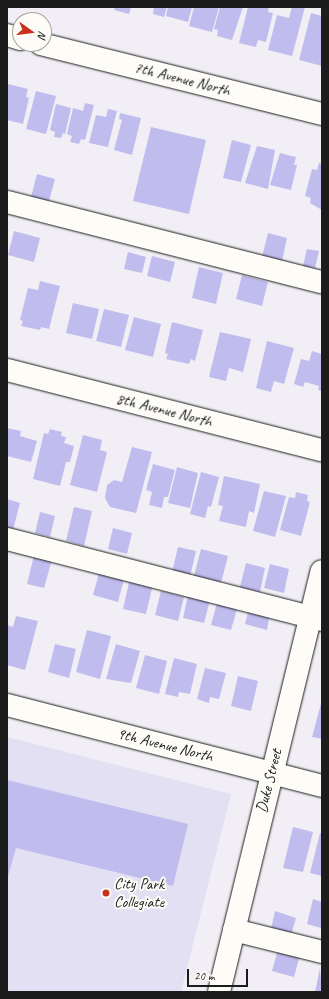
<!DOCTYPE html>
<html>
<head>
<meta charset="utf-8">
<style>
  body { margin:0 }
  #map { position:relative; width:329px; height:999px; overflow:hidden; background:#f1eff5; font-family:Caveat,sans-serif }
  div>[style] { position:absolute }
  .built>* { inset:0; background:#e3e0f3 }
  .building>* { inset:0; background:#c1bcee }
  .roads { filter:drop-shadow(0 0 1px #1c1c1c) drop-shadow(0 0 1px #1c1c1c) }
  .minor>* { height:22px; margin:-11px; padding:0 11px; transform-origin:11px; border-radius:11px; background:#fdfcf7 }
  .dots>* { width:11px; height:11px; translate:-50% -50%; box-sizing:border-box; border:2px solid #fdfcf7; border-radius:50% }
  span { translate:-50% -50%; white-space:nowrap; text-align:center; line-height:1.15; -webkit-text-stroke:4px #fdfcf7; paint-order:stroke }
  .street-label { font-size:16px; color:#1c1c1c }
  .poi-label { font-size:16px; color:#1c1c1c }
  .left { translate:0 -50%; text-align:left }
  .frame { position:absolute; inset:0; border:8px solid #1c1c1c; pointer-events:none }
  .north { position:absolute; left:12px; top:12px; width:40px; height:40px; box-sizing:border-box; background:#fdfcf7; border:1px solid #a3a29f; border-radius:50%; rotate:104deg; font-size:11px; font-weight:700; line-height:16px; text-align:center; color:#1c1c1c }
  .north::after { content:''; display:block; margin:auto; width:14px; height:18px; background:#c8321e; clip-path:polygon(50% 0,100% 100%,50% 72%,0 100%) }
  .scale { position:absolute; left:187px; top:969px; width:61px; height:18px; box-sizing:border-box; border:2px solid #1c1c1c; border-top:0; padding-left:5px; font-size:12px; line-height:14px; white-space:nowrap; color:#1c1c1c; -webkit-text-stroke:3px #fdfcf7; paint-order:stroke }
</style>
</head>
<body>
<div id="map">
  <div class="built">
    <div style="clip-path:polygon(7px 737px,231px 794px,181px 992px,7px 992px)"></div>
  </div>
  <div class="building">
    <div style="clip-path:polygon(115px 7px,131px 7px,129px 14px,114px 10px)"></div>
    <div style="clip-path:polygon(154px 7px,167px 7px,164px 17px,153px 14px)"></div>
    <div style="clip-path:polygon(168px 7px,192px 7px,188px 22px,166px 16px)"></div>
    <div style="clip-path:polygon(194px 7px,219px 7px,212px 32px,189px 26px)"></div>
    <div style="clip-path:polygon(220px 7px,243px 7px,232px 40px,217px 36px,218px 30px,214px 29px)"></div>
    <div style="clip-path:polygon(248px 7px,269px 7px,268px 12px,273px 13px,266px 42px,258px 40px,256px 47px,239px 43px)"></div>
    <div style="clip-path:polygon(292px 7px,305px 7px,292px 56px,268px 50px,277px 15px,289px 18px)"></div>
    <div style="clip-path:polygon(311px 13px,322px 16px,322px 66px,299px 60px)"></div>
    <div style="clip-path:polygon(8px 84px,28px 89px,26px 97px,29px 98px,23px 124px,7px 120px)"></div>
    <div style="clip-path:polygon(36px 91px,56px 96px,46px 134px,26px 129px)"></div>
    <div style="clip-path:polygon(85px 103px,94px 105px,85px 140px,81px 139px,79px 144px,70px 142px,72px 136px,67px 134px,73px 108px,83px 111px)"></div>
    <div style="clip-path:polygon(56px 104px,71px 108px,65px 134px,63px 133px,61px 138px,54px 137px,55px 132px,50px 130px)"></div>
    <div style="clip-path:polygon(108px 109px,117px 111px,108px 147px,89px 143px,96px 115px,106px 117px)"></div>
    <div style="clip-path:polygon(120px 113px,141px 118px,132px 155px,114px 150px,122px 120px,119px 119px)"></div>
    <div style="clip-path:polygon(151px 127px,206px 140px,189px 214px,133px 201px)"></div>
    <div style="clip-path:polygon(232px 140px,251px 145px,241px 182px,223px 178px)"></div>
    <div style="clip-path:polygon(257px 146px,275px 150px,268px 189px,245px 183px)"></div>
    <div style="clip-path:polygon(280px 153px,296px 157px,294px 165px,297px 165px,291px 190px,270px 185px)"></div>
    <div style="clip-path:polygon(319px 163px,322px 164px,322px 210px,310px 203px,311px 198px,305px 196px,312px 169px,317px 170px)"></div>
    <div style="clip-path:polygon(37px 174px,55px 179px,49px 201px,31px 197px)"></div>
    <div style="clip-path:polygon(14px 231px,40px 238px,34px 262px,8px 255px)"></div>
    <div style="clip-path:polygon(268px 233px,287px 238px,282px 261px,262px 257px)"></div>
    <div style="clip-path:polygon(307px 249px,319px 251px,315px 268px,303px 266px)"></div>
    <div style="clip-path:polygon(128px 252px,146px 257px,142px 273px,124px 269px)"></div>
    <div style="clip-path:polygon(152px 256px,175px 262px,170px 282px,147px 276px)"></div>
    <div style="clip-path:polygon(199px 267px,223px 273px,216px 304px,192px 298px)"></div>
    <div style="clip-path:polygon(242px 275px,268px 282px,262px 306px,236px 299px)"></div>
    <div style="clip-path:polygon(40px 281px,60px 286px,49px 329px,41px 327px,40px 330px,21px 326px,23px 321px,20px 320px,28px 288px,38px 290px)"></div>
    <div style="clip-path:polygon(73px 303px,99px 309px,92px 339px,66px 333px)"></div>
    <div style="clip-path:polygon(104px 309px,129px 315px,121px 347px,96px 341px)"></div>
    <div style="clip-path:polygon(134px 317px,161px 324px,153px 357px,125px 350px)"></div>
    <div style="clip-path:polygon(172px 322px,203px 330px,195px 361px,191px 359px,189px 364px,166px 359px,168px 354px,165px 353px)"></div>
    <div style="clip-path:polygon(220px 332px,251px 339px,243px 372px,229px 368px,226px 381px,209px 377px)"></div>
    <div style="clip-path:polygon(267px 341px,294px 348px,284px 384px,274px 381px,271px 392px,256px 388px)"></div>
    <div style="clip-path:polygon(312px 351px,322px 354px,322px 391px,318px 390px,319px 386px,305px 382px,303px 387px,294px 384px,301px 359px,309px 361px)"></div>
    <div style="clip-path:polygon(7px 428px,21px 431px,20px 436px,37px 441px,31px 462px,7px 456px)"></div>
    <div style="clip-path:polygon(50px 429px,62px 432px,61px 436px,66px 437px,64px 443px,74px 446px,70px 462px,66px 462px,60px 486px,33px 479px,44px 433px,48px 434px)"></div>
    <div style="clip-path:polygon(83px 435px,102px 440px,100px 450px,107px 452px,97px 492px,70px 485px)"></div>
    <div style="clip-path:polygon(132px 447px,152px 452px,136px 513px,110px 507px,105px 498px,107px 485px,114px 480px,122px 482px)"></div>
    <div style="clip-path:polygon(153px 464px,175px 470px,168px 497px,164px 497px,162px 508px,149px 505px,152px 492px,146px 490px)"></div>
    <div style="clip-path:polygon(177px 467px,198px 473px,190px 508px,168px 503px)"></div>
    <div style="clip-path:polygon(201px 472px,219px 477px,211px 507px,208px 506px,205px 518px,190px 514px)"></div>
    <div style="clip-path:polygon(224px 476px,260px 484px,254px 513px,249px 511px,246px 527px,219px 521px,223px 506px,218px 505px)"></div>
    <div style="clip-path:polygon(264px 491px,286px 496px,275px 537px,253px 531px)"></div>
    <div style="clip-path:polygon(296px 492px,308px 495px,307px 501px,310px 502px,301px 536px,280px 530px,289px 497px,295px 498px)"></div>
    <div style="clip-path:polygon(7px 499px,20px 503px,13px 530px,7px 528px)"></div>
    <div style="clip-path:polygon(74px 507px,92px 511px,84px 546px,66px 541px)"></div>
    <div style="clip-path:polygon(40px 512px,55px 516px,50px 537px,35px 533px)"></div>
    <div style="clip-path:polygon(113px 528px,132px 533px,127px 554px,108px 549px)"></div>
    <div style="clip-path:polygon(178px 547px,196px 551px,190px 577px,172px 572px)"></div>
    <div style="clip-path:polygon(201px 549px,228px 556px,221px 583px,194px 576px)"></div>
    <div style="clip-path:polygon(35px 551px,53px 556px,44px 588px,27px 584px)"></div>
    <div style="clip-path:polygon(246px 563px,265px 568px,260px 592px,240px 587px)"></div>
    <div style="clip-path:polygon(270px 564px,289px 569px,284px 593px,264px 588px)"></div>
    <div style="clip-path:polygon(99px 573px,124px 579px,118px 602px,93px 595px)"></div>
    <div style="clip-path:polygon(130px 578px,153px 584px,146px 614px,123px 609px)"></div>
    <div style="clip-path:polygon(161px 591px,184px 597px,178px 621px,155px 615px)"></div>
    <div style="clip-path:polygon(188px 595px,210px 600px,204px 623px,183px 618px)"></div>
    <div style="clip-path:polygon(217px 603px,237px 609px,231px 630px,211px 625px)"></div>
    <div style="clip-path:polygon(249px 608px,270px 613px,267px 630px,245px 624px)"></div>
    <div style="clip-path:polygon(16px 616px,38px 621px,25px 670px,7px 665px,7px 625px,13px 627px)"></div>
    <div style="clip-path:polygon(87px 630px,111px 636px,100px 679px,76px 672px)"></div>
    <div style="clip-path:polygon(55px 644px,76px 649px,69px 678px,48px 672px)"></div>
    <div style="clip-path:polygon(116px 644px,140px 651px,131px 683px,106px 679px)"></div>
    <div style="clip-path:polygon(145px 655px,167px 661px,159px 694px,136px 688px)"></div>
    <div style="clip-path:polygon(174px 658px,197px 664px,190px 694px,179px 692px,178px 697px,165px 694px)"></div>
    <div style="clip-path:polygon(205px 668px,226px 673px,219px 699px,210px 697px,209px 703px,197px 699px)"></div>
    <div style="clip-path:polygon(238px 676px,258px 681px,251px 711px,231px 706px)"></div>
    <div style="clip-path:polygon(322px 700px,322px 739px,312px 737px)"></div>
    <div style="clip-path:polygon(7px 780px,188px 824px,173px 886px,16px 848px,7px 880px)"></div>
    <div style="clip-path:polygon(293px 827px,313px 832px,303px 872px,283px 868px)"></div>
    <div style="clip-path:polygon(320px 833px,322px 833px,322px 876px,310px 873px)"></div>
    <div style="clip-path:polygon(313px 899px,322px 902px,321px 928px,307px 924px)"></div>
    <div style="clip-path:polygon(275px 911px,296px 918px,291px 935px,271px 929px)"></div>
    <div style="clip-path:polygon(278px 949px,300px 955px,294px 977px,272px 971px)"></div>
    <div style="clip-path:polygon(320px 968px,322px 992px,315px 992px)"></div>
  </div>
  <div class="roads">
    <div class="minor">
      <div style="left:7px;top:35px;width:14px;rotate:17deg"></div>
      <div style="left:41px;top:44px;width:290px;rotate:14deg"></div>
      <div style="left:7px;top:202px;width:325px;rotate:14.3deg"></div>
      <div style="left:7px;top:370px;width:325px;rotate:14.3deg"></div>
      <div style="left:7px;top:539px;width:325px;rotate:14.4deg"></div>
      <div style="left:7px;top:705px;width:325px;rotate:14.4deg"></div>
      <div style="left:234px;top:930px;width:91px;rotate:14deg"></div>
      <div style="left:219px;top:992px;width:433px;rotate:-76.3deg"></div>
    </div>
  </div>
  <div class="dots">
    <div style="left:106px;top:893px;background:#c8321e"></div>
  </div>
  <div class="street-label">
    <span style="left:182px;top:79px;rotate:14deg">7th Avenue North</span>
    <span style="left:164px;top:410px;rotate:14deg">8th Avenue North</span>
    <span style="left:165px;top:745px;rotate:14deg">9th Avenue North</span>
    <span style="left:269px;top:781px;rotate:-76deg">Duke Street</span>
  </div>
  <div class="poi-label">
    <span class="left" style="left:114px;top:893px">City Park<br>Collegiate</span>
  </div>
  <div class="frame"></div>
  <div class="north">N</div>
  <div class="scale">20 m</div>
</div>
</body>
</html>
